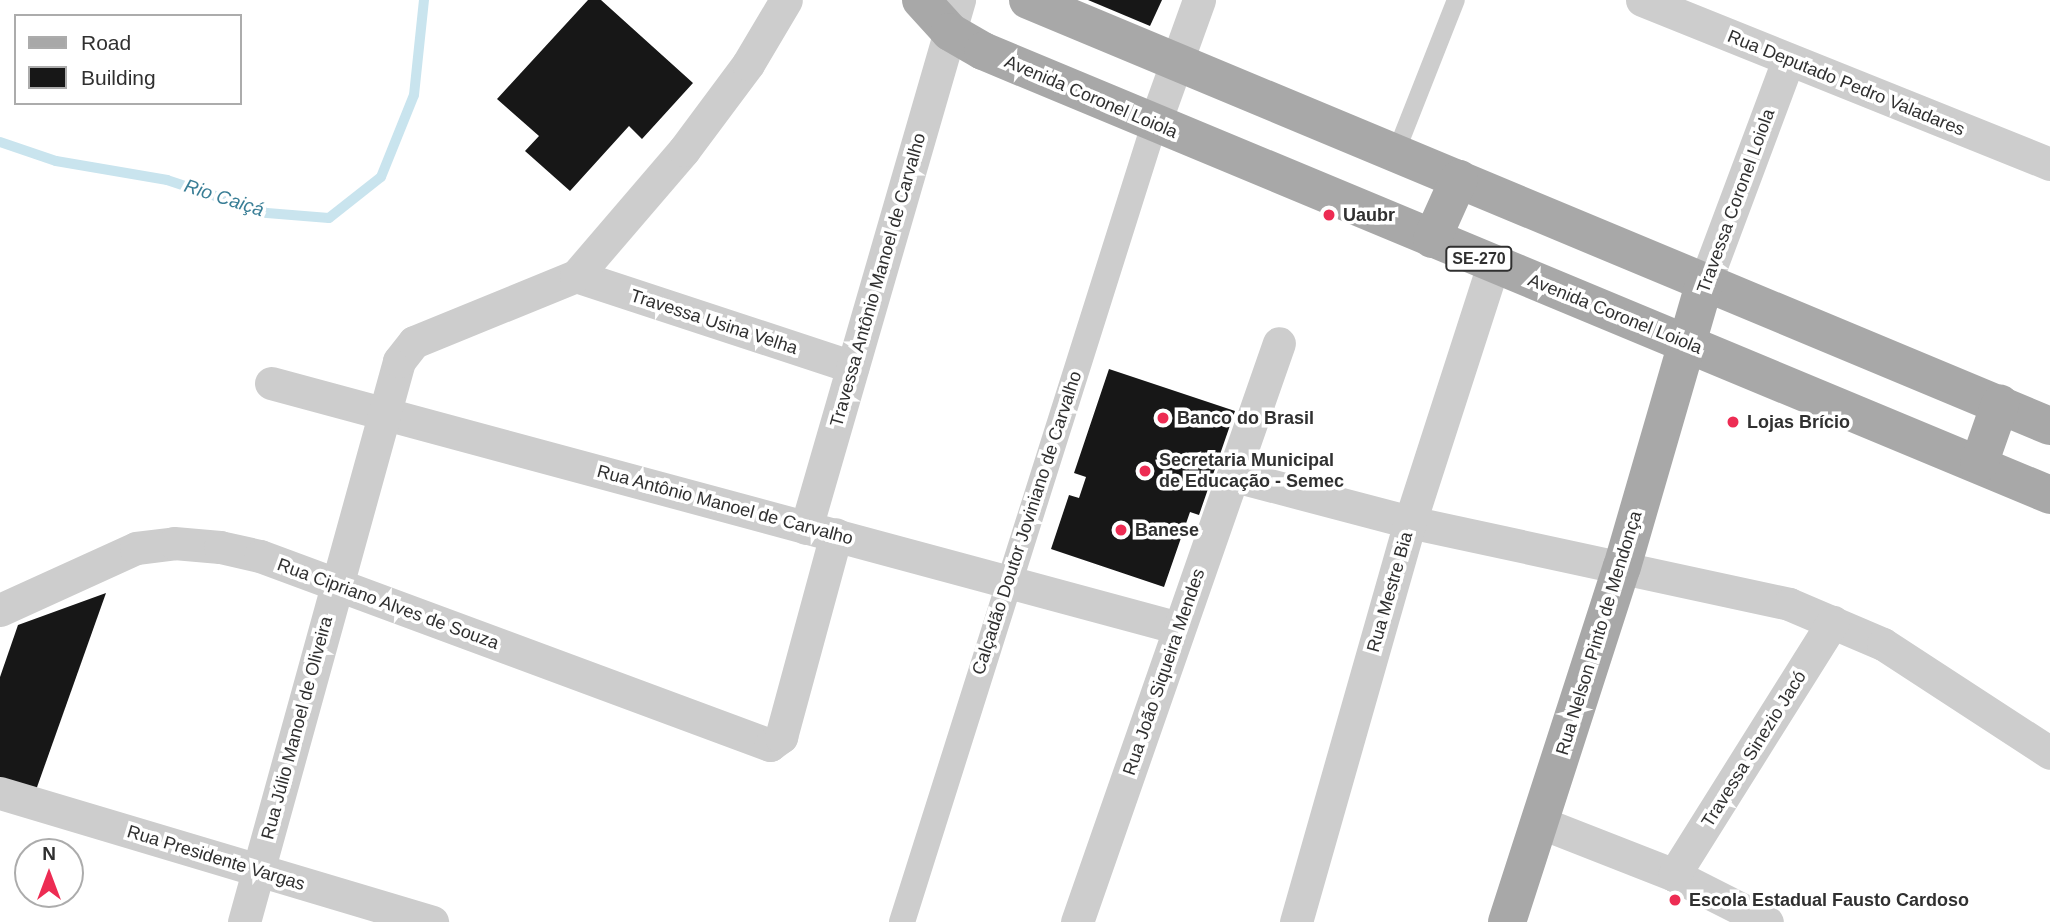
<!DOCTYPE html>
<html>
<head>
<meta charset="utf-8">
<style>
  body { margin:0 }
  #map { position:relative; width:2050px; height:922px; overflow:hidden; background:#fff; font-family:Helvetica,sans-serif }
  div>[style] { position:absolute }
  .stream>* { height:10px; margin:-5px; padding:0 5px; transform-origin:5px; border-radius:5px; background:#c9e4ee }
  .building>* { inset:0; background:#171717 }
  .service>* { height:18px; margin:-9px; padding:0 9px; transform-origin:9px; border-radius:9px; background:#cdcdcd }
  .pedestrian>* { height:26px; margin:-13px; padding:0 13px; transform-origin:13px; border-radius:13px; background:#cdcdcd }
  .minor>* { height:33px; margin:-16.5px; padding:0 16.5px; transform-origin:16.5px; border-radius:16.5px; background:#cdcdcd }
  .primary>* { height:38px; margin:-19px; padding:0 19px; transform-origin:19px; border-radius:19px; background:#a8a8a8 }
  .dots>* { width:19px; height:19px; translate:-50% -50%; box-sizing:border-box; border:4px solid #fff; border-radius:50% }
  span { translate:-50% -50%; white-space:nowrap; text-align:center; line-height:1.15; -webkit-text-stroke:7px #fff; paint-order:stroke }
  .shield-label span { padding:2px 5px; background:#fff; border:2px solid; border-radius:5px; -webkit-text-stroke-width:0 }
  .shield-label { font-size:16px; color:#303030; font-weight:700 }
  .street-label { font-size:18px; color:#303030 }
  .poi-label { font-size:18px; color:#303030; font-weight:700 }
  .left { translate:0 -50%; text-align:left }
  .water-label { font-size:19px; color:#397e96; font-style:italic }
  .legend { position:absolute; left:14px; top:14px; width:228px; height:91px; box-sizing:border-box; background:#fff; border:2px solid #acacac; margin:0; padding:9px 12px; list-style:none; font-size:21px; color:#303030 }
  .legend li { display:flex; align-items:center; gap:14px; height:35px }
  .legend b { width:35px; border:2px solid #acacac }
  .north { position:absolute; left:14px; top:838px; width:70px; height:70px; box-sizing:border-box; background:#fff; border:2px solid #acacac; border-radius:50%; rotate:0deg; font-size:19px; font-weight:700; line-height:28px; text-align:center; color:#303030 }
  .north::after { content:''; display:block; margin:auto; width:24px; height:32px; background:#ed2c53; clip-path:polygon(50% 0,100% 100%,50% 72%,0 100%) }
</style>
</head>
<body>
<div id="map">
  <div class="stream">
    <div style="left:0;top:142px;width:59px;rotate:18.7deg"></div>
    <div style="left:56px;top:161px;width:113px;rotate:9.7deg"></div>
    <div style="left:167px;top:180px;width:105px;rotate:18.3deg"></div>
    <div style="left:267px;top:213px;width:62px;rotate:4.6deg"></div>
    <div style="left:329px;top:218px;width:66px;rotate:-38.3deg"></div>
    <div style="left:381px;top:177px;width:88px;rotate:-68.1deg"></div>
    <div style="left:414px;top:95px;width:96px;rotate:-84deg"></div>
  </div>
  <div class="building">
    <div style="clip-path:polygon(588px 0,601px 0,693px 83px,642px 139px,629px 126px,570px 191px,525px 151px,539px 136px,497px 99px)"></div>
    <div style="clip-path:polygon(1088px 0,1162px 0,1150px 26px)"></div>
    <div style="clip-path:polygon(1109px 369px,1235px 411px,1199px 515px,1190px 512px,1164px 587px,1051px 549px,1069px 495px,1079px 498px,1086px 477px,1074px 473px)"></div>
    <div style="clip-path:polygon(106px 593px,36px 790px,0 779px,0 677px,18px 625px)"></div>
  </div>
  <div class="service">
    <div style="left:1396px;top:152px;width:163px;rotate:-68.5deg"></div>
  </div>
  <div class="pedestrian">
    <div style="left:902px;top:922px;width:836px;rotate:-72.45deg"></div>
  </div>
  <div class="minor">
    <div style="left:1642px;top:0;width:440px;rotate:21.9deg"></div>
    <div style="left:1154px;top:125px;width:133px;rotate:-70.2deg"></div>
    <div style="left:576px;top:276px;width:291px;rotate:18.2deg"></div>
    <div style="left:1704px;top:285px;width:240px;rotate:-69.5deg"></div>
    <div style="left:271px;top:383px;width:940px;rotate:15.1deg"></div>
    <div style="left:1235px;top:476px;width:181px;rotate:14.7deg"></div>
    <div style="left:1410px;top:522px;width:388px;rotate:12.2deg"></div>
    <div style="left:1789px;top:604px;width:102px;rotate:23.1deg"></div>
    <div style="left:1883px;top:644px;width:199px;rotate:33.1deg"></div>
    <div style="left:806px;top:528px;width:550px;rotate:-73.84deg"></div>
    <div style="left:0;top:610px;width:149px;rotate:-24.5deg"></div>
    <div style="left:136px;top:548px;width:38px;rotate:-7deg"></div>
    <div style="left:174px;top:543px;width:46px;rotate:5deg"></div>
    <div style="left:220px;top:547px;width:41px;rotate:12.7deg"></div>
    <div style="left:260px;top:556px;width:544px;rotate:20.33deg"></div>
    <div style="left:770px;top:745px;width:14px;rotate:-36deg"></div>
    <div style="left:781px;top:737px;width:210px;rotate:-74.8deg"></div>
    <div style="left:0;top:793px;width:451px;rotate:16.6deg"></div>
    <div style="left:1539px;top:822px;width:145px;rotate:21.4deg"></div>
    <div style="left:1674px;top:875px;width:104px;rotate:26.8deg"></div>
    <div style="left:1674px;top:875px;width:299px;rotate:-57.9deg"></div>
    <div style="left:244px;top:922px;width:582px;rotate:-74.55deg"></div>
    <div style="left:399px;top:361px;width:24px;rotate:-52deg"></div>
    <div style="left:414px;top:342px;width:175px;rotate:-22.2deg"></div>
    <div style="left:576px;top:276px;width:166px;rotate:-49.4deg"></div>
    <div style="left:684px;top:150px;width:107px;rotate:-53.3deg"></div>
    <div style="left:748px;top:64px;width:74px;rotate:-59.3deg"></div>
    <div style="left:1077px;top:922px;width:613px;rotate:-70.77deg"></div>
    <div style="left:1296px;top:922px;width:416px;rotate:-74.1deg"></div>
    <div style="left:1410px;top:522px;width:270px;rotate:-72.1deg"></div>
  </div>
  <div class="primary">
    <div style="left:921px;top:0;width:43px;rotate:47.8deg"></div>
    <div style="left:950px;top:32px;width:38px;rotate:30deg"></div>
    <div style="left:983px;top:51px;width:1156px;rotate:22.59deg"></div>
    <div style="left:1028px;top:0;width:1107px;rotate:22.63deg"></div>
    <div style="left:1432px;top:239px;width:66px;rotate:-65.8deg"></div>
    <div style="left:1979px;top:464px;width:64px;rotate:-70.7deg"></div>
    <div style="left:1507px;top:922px;width:373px;rotate:-72.1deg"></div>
    <div style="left:1622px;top:567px;width:294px;rotate:-73.8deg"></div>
  </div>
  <div class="dots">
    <div style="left:1329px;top:215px;background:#ed2c53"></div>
    <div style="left:1163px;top:418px;background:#ed2c53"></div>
    <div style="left:1733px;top:422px;background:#ed2c53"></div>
    <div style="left:1145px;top:471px;background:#ed2c53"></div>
    <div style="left:1121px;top:530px;background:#ed2c53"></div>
    <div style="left:1675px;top:900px;background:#ed2c53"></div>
  </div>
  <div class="shield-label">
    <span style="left:1479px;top:259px">SE-270</span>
  </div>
  <div class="street-label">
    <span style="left:1846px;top:83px;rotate:22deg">Rua Deputado Pedro Valadares</span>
    <span style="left:1091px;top:97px;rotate:23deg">Avenida Coronel Loiola</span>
    <span style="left:1736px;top:201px;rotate:-70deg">Travessa Coronel Loiola</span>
    <span style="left:878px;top:280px;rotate:-74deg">Travessa Antônio Manoel de Carvalho</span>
    <span style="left:1615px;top:314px;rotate:22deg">Avenida Coronel Loiola</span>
    <span style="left:714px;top:322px;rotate:18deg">Travessa Usina Velha</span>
    <span style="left:725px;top:505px;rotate:15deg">Rua Antônio Manoel de Carvalho</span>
    <span style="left:1027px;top:523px;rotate:-72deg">Calçadão Doutor Joviniano de Carvalho</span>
    <span style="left:1390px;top:592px;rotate:-74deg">Rua Mestre Bia</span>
    <span style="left:388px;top:604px;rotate:20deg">Rua Cipriano Alves de Souza</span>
    <span style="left:1599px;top:633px;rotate:-73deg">Rua Nelson Pinto de Mendonça</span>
    <span style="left:1164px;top:672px;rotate:-71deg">Rua João Siqueira Mendes</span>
    <span style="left:297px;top:728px;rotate:-75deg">Rua Júlio Manoel de Oliveira</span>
    <span style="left:1754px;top:749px;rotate:-58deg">Travessa Sinezio Jacó</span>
    <span style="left:216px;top:858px;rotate:17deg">Rua Presidente Vargas</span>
  </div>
  <div class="poi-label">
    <span class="left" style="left:1343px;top:215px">Uaubr</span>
    <span class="left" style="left:1177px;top:418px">Banco do Brasil</span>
    <span class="left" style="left:1747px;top:422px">Lojas Brício</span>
    <span class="left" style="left:1159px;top:471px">Secretaria Municipal<br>de Educação - Semec</span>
    <span class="left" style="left:1135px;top:530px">Banese</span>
    <span class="left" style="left:1689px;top:900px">Escola Estadual Fausto Cardoso</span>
  </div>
  <div class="water-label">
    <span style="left:224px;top:198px;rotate:18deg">Rio Caiçá</span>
  </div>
  <ul class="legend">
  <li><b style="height:9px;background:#a8a8a8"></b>Road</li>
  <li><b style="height:19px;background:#171717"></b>Building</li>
  </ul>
  <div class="north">N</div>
</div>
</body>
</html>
